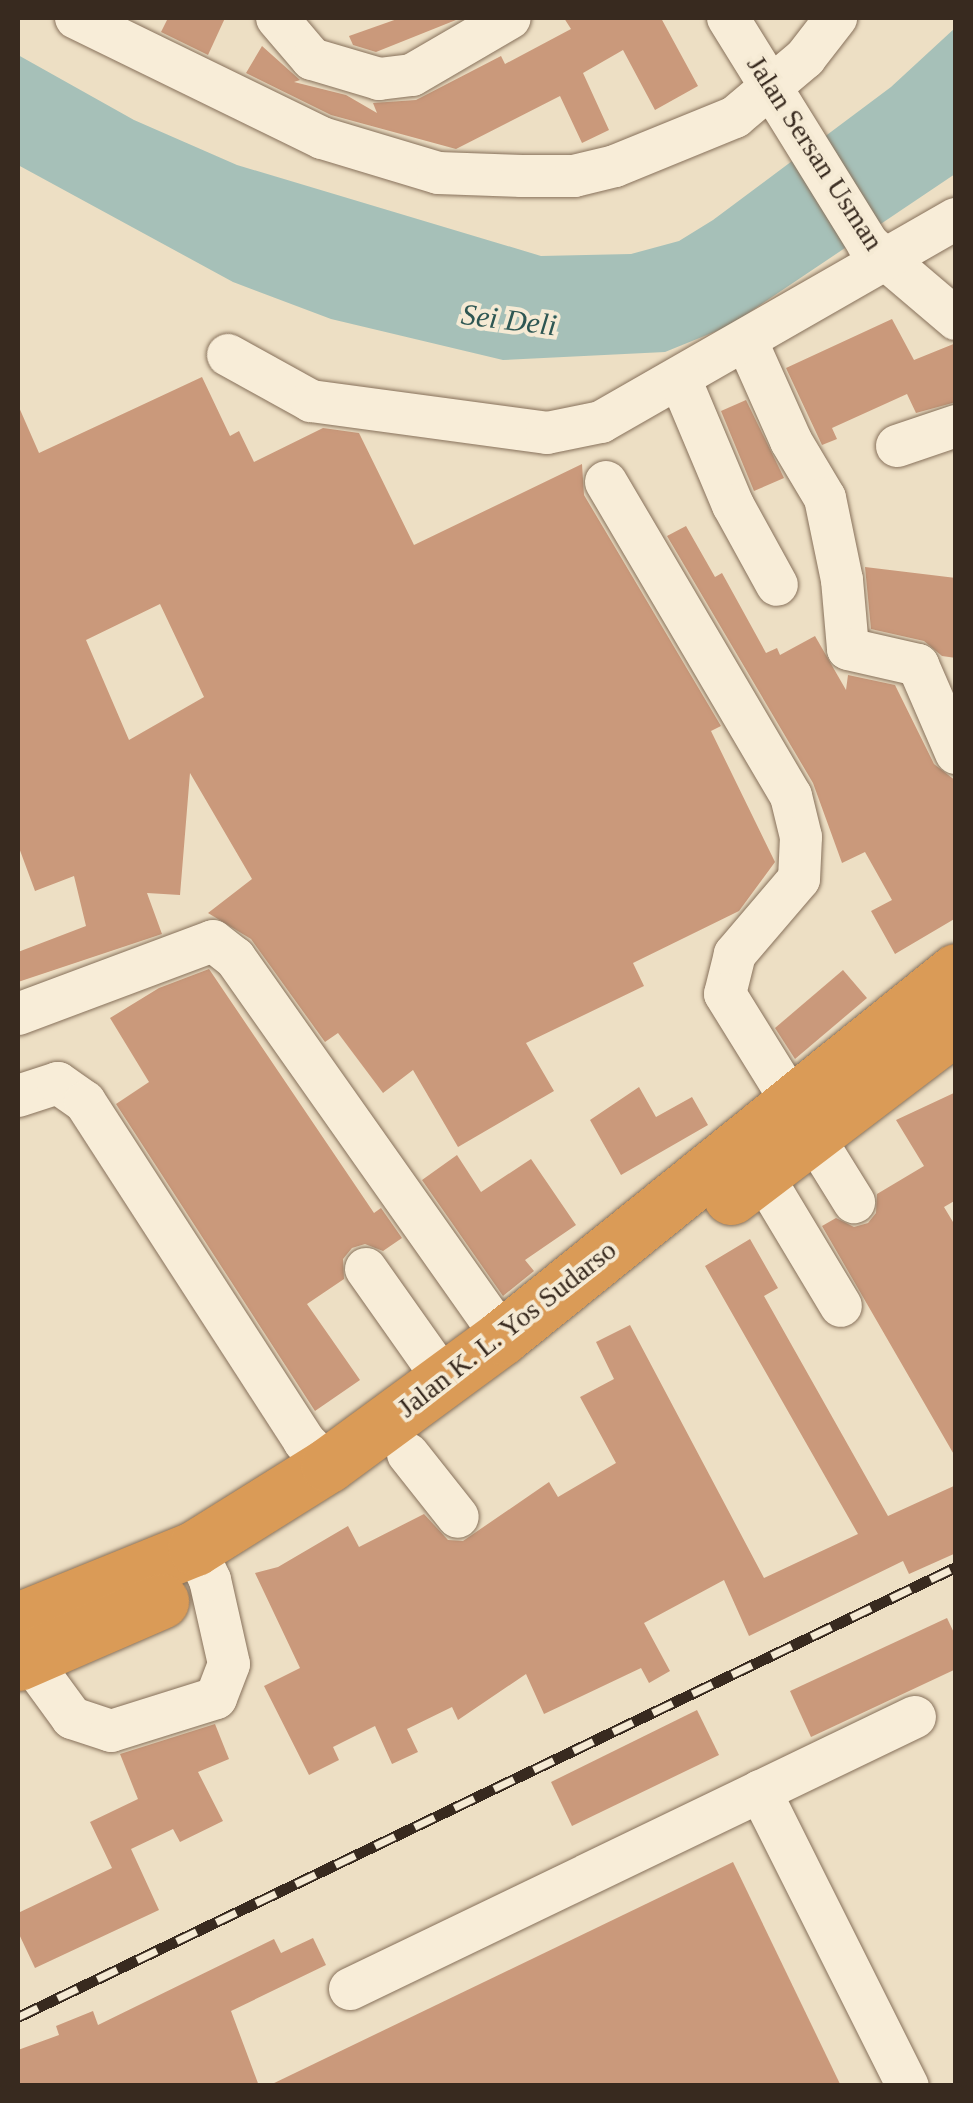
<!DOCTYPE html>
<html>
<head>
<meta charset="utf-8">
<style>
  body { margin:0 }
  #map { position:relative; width:973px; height:2103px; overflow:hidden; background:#eddfc4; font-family:"Times New Roman",serif }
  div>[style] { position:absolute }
  .water>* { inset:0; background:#a6c0b8 }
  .building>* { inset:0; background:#ca997b }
  .roads { filter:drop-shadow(0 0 2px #87715b) drop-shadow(0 0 2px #87715b) }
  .minor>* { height:42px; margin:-21px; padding:0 21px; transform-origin:21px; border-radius:21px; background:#f8edd8 }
  .highway>* { height:55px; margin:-27.5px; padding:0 27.5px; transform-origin:27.5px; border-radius:27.5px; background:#da9b57 }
  .rail>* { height:11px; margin-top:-5.5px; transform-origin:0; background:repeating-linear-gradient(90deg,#f5ead4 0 22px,#382a1f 0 44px); box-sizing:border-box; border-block:2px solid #382a1f }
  span { translate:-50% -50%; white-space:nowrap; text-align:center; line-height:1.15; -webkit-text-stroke:8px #f5ead4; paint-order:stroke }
  .street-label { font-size:28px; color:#382a1f }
  .water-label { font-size:30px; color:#2e5753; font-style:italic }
  .frame { position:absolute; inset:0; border:20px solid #382a1f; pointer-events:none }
</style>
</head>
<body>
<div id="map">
  <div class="water">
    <div style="clip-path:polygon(955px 28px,955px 174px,729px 326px,665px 352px,503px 360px,331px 319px,233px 282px,18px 165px,18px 55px,134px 120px,237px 165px,541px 256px,631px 254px,679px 241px,713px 220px,891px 87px)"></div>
  </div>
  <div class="building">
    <div style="clip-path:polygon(168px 18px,225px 18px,208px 55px,161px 32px)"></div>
    <div style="clip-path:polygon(400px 18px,461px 18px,376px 52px,353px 45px,349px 36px)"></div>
    <div style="clip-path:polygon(564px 18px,661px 18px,698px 86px,655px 110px,623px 50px,583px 73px,609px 130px,582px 143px,560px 96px,456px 149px,331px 115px,246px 73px,262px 46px,300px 80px,294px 82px,346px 95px,377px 113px,373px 103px,416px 100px,501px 56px,505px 64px,571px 29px)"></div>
    <div style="clip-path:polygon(892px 319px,914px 360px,956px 343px,956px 402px,916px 413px,907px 394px,832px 428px,837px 439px,822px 445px,786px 368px)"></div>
    <div style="clip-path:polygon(evenodd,202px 377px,230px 436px,239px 431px,254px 462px,323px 428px,359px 433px,414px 545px,582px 464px,584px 495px,721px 726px,711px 731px,775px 862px,739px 911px,633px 963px,644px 986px,526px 1043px,554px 1091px,458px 1147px,413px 1070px,383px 1093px,338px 1033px,325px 1042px,251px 939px,208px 913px,252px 879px,190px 773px,180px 895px,147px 893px,162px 934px,18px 982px,18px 952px,86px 926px,74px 876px,35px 891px,18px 845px,18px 405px,39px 453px,202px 377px,160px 604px,204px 697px,129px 740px,86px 640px,160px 604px)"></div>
    <div style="clip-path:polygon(746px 400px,784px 478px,754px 491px,721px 411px)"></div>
    <div style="clip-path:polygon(686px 526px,715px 577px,722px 573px,766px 653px,777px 648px,780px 655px,815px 636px,846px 690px,848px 675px,895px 685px,934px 764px,956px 781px,956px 918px,895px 954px,871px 911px,892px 900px,865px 852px,842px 863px,813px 783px,667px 536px)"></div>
    <div style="clip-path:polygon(865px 567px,956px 578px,956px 658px,942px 656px,924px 641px,871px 629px)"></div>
    <div style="clip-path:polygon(209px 969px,374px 1213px,381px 1208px,402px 1238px,383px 1251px,365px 1244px,352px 1248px,343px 1259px,344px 1279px,307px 1304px,360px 1380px,315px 1411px,116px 1104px,149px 1082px,110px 1018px,159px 988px)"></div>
    <div style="clip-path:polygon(843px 970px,867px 998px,795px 1059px,775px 1028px)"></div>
    <div style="clip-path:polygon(639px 1087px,656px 1117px,692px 1097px,708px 1125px,621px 1175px,590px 1120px)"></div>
    <div style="clip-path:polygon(956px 1092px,956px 1200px,944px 1207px,956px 1227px,956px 1458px,822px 1226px,836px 1218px,854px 1227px,868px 1223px,876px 1213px,877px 1194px,924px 1166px,896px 1120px)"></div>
    <div style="clip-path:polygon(457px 1155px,481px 1192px,531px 1159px,576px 1225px,525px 1260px,534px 1271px,503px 1296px,422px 1180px)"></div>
    <div style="clip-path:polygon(750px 1239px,778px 1288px,764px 1296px,888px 1516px,956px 1485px,956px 1553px,909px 1574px,903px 1561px,749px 1636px,724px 1580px,644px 1623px,670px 1671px,649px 1683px,641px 1668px,544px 1714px,526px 1674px,458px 1720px,452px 1707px,407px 1729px,418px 1752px,392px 1764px,375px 1726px,333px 1747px,339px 1760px,309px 1775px,264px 1686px,300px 1668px,255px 1573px,278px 1567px,348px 1526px,359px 1547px,424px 1514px,448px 1540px,463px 1541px,549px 1482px,558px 1497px,616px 1463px,580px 1397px,614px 1379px,596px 1342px,630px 1325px,764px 1578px,858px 1534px,705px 1266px)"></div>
    <div style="clip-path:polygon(947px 1618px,956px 1637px,956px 1669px,811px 1737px,790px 1691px)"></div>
    <div style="clip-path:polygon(697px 1710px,719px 1755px,572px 1826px,551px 1782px)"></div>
    <div style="clip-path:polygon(215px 1724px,229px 1759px,198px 1772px,223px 1821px,180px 1842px,173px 1829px,131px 1849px,159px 1910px,35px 1968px,18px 1932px,18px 1913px,112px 1868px,90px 1822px,138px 1799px,120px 1754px)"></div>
    <div style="clip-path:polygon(733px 1862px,841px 2086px,268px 2086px)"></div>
    <div style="clip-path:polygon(313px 1938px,326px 1965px,231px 2011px,259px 2086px,18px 2086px,18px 2050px,59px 2035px,56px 2026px,93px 2011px,98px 2025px,274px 1939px,281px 1953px)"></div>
  </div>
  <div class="roads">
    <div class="minor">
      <div style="left:76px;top:18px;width:274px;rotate:26deg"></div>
      <div style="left:322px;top:138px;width:121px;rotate:16.8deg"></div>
      <div style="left:438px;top:173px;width:84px;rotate:2deg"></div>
      <div style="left:522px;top:176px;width:52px"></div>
      <div style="left:574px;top:176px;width:42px;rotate:-13.7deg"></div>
      <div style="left:615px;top:166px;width:130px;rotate:-22.2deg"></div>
      <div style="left:735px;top:117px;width:92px;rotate:-40.1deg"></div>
      <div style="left:805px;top:58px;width:51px;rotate:-52.2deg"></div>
      <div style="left:277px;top:18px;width:54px;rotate:49.5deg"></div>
      <div style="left:312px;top:59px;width:70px;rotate:16.6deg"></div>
      <div style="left:379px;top:79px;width:33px;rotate:-7deg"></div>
      <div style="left:412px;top:75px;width:113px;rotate:-30.2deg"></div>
      <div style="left:728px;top:18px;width:266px;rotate:58.2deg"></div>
      <div style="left:868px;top:244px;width:116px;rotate:40.4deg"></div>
      <div style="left:747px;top:342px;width:108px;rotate:66deg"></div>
      <div style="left:791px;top:441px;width:66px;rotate:59.2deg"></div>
      <div style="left:825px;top:498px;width:84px;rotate:78.3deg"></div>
      <div style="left:842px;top:580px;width:69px;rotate:85deg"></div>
      <div style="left:848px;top:649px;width:72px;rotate:12.9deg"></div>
      <div style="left:918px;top:665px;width:96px;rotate:66.6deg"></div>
      <div style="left:228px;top:355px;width:95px;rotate:29deg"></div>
      <div style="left:311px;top:401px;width:238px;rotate:7.7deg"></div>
      <div style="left:547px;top:433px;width:55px;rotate:-11.5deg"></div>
      <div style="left:601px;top:422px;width:409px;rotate:-29.8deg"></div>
      <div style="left:680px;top:379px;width:137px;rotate:67.2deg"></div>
      <div style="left:733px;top:505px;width:91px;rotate:61.2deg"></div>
      <div style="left:897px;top:446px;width:62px;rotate:-18.7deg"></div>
      <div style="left:606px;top:482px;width:364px;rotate:59.5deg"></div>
      <div style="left:791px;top:796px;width:42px;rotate:76.3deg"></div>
      <div style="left:801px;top:837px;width:42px;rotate:92.7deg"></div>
      <div style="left:799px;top:879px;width:99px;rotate:130.5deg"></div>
      <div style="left:735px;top:954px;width:41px;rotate:104deg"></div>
      <div style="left:725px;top:994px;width:245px;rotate:58.2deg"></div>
      <div style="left:18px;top:1014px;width:208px;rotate:-20.5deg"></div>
      <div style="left:213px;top:941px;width:28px;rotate:38deg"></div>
      <div style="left:235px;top:958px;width:464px;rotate:54.8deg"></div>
      <div style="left:18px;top:1096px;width:42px;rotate:-18deg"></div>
      <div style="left:58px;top:1083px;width:33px;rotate:35deg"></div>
      <div style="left:85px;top:1102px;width:404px;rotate:57.1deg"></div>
      <div style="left:304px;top:1441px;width:34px;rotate:45deg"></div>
      <div style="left:761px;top:1173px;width:155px;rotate:59deg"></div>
      <div style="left:366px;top:1269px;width:137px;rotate:54.8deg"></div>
      <div style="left:408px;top:1454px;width:80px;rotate:51.6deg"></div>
      <div style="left:29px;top:1659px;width:73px;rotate:53.9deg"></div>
      <div style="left:72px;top:1718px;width:41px;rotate:18.4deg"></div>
      <div style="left:111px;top:1731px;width:110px;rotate:-17.4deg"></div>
      <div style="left:216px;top:1698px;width:36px;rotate:-69deg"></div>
      <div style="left:229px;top:1664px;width:86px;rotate:-102.7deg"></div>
      <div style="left:210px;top:1580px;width:35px;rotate:-115deg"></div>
      <div style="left:760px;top:1791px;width:330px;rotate:63.4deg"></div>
      <div style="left:350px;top:1989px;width:627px;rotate:-25.71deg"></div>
    </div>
    <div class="highway">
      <div style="left:731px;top:1197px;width:283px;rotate:-37.2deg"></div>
      <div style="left:18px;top:1620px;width:191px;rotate:-22.1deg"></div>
      <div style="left:195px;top:1548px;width:157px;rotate:-32deg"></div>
      <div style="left:328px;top:1465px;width:216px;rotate:-36.3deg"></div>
      <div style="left:502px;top:1337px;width:583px;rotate:-38.87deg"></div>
      <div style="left:18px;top:1663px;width:156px;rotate:-23.4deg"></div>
    </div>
  </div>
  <div class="rail">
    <div style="left:18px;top:2017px;width:1040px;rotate:-25.63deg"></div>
  </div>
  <div class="street-label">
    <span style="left:815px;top:153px;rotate:57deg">Jalan Sersan Usman</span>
    <span style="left:507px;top:1329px;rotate:-38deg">Jalan K. L. Yos Sudarso</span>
  </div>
  <div class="water-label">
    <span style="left:509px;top:320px;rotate:7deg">Sei Deli</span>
  </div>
  <div class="frame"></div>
</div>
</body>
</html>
